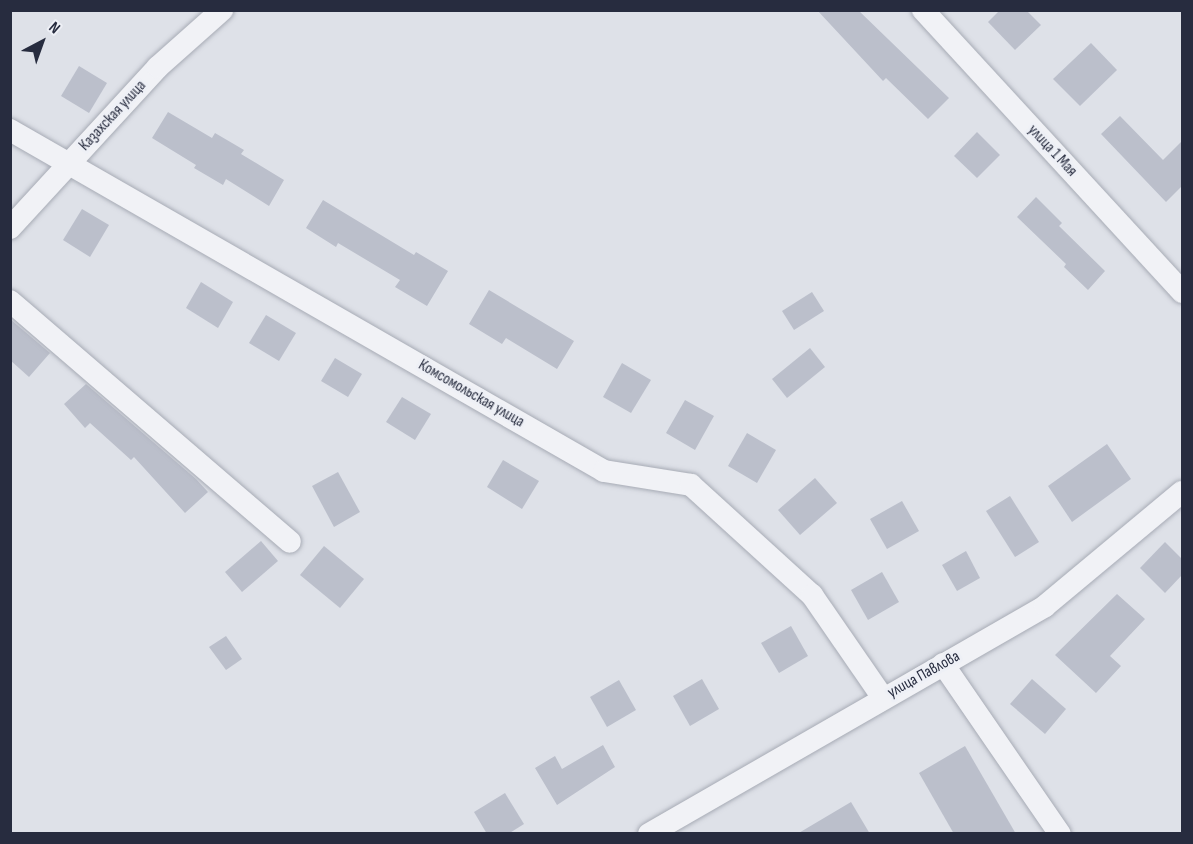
<!DOCTYPE html>
<html>
<head>
<meta charset="utf-8">
<style>
  body { margin:0 }
  #map { position:relative; width:1193px; height:844px; overflow:hidden; background:#dee1e8; font-family:"Sofia Sans Condensed",sans-serif }
  div>[style] { position:absolute }
  .building>* { inset:0; background:#bbbfcb }
  .roads { filter:drop-shadow(0 0 2px #a7abb5) drop-shadow(0 0 2px #a7abb5) }
  .minor>* { height:22px; margin:-11px; padding:0 11px; transform-origin:11px; border-radius:11px; background:#f1f2f6 }
  span { translate:-50% -50%; white-space:nowrap; text-align:center; line-height:1.15; -webkit-text-stroke:6px #eef0f6; paint-order:stroke }
  .street-label { font-size:16px; color:#272c3f }
  .frame { position:absolute; inset:0; border:12px solid #272c3f; pointer-events:none }
  .north { position:absolute; left:12px; top:12px; width:60px; height:60px; -webkit-text-stroke:4px #eef0f6; paint-order:stroke; rotate:41deg; font-size:16px; font-weight:700; line-height:24px; text-align:center; color:#272c3f }
  .north::after { content:''; display:block; margin:auto; width:21px; height:27px; background:#272c3f; clip-path:polygon(50% 0,100% 100%,50% 72%,0 100%) }
</style>
</head>
<body>
<div id="map">
  <div class="building">
    <div style="clip-path:polygon(817px 10px,858px 10px,949px 98px,928px 119px,886px 78px,883px 81px)"></div>
    <div style="clip-path:polygon(1000px 10px,1026px 10px,1041px 25px,1015px 50px,988px 22px)"></div>
    <div style="clip-path:polygon(1091px 43px,1117px 70px,1080px 106px,1053px 79px)"></div>
    <div style="clip-path:polygon(79px 66px,107px 83px,89px 113px,61px 96px)"></div>
    <div style="clip-path:polygon(168px 112px,212px 138px,215px 133px,244px 150px,241px 154px,284px 180px,269px 206px,226px 179px,223px 185px,194px 168px,196px 165px,152px 138px)"></div>
    <div style="clip-path:polygon(1120px 116px,1163px 160px,1182px 141px,1182px 186px,1166px 202px,1101px 134px)"></div>
    <div style="clip-path:polygon(977px 132px,1000px 155px,977px 178px,954px 156px)"></div>
    <div style="clip-path:polygon(1036px 197px,1062px 223px,1059px 226px,1105px 271px,1088px 290px,1064px 267px,1066px 264px,1017px 217px)"></div>
    <div style="clip-path:polygon(323px 200px,414px 255px,416px 252px,448px 271px,427px 306px,395px 287px,400px 280px,338px 243px,336px 247px,306px 228px)"></div>
    <div style="clip-path:polygon(82px 209px,109px 225px,90px 257px,63px 240px)"></div>
    <div style="clip-path:polygon(201px 282px,233px 302px,218px 328px,186px 308px)"></div>
    <div style="clip-path:polygon(489px 290px,574px 341px,557px 369px,506px 338px,502px 344px,469px 324px)"></div>
    <div style="clip-path:polygon(812px 292px,824px 311px,794px 330px,782px 311px)"></div>
    <div style="clip-path:polygon(266px 315px,296px 333px,279px 361px,249px 343px)"></div>
    <div style="clip-path:polygon(10px 319px,50px 353px,29px 377px,10px 360px)"></div>
    <div style="clip-path:polygon(810px 348px,825px 367px,787px 398px,772px 379px)"></div>
    <div style="clip-path:polygon(335px 358px,362px 374px,348px 397px,321px 381px)"></div>
    <div style="clip-path:polygon(622px 363px,651px 380px,631px 413px,603px 397px)"></div>
    <div style="clip-path:polygon(86px 384px,196px 479px,208px 492px,185px 513px,134px 457px,131px 460px,90px 423px,85px 428px,64px 404px)"></div>
    <div style="clip-path:polygon(402px 397px,431px 414px,415px 440px,386px 422px)"></div>
    <div style="clip-path:polygon(685px 400px,714px 416px,695px 450px,666px 433px)"></div>
    <div style="clip-path:polygon(747px 433px,776px 450px,757px 483px,728px 466px)"></div>
    <div style="clip-path:polygon(1107px 444px,1131px 479px,1072px 522px,1048px 486px)"></div>
    <div style="clip-path:polygon(503px 460px,539px 481px,522px 509px,487px 487px)"></div>
    <div style="clip-path:polygon(338px 472px,360px 512px,334px 527px,312px 486px)"></div>
    <div style="clip-path:polygon(815px 478px,837px 503px,800px 535px,778px 510px)"></div>
    <div style="clip-path:polygon(1010px 496px,1039px 542px,1015px 557px,986px 511px)"></div>
    <div style="clip-path:polygon(902px 501px,919px 531px,887px 549px,870px 519px)"></div>
    <div style="clip-path:polygon(261px 541px,278px 561px,242px 592px,225px 572px)"></div>
    <div style="clip-path:polygon(1165px 542px,1182px 559px,1182px 575px,1165px 593px,1140px 568px)"></div>
    <div style="clip-path:polygon(324px 546px,364px 579px,340px 608px,300px 575px)"></div>
    <div style="clip-path:polygon(966px 551px,980px 578px,957px 591px,942px 565px)"></div>
    <div style="clip-path:polygon(882px 572px,899px 602px,868px 620px,851px 590px)"></div>
    <div style="clip-path:polygon(1117px 594px,1145px 619px,1110px 656px,1121px 666px,1096px 693px,1055px 655px)"></div>
    <div style="clip-path:polygon(791px 626px,808px 656px,779px 673px,761px 643px)"></div>
    <div style="clip-path:polygon(226px 636px,242px 659px,226px 670px,209px 647px)"></div>
    <div style="clip-path:polygon(702px 679px,719px 709px,690px 726px,673px 696px)"></div>
    <div style="clip-path:polygon(1032px 679px,1066px 709px,1045px 734px,1010px 704px)"></div>
    <div style="clip-path:polygon(619px 680px,636px 710px,607px 727px,590px 697px)"></div>
    <div style="clip-path:polygon(603px 745px,615px 767px,557px 805px,535px 768px,555px 756px,562px 769px)"></div>
    <div style="clip-path:polygon(965px 746px,1016px 834px,954px 834px,919px 773px)"></div>
    <div style="clip-path:polygon(505px 793px,524px 824px,508px 834px,487px 834px,474px 812px)"></div>
    <div style="clip-path:polygon(851px 802px,870px 834px,797px 834px)"></div>
  </div>
  <div class="roads">
    <div class="minor">
      <div style="left:923px;top:10px;width:383px;rotate:47.4deg"></div>
      <div style="left:10px;top:130px;width:685px;rotate:29.86deg"></div>
      <div style="left:604px;top:471px;width:88px;rotate:9.1deg"></div>
      <div style="left:691px;top:485px;width:164px;rotate:42.3deg"></div>
      <div style="left:812px;top:595px;width:125px;rotate:55.4deg"></div>
      <div style="left:10px;top:228px;width:219px;rotate:-47.4deg"></div>
      <div style="left:158px;top:67px;width:86px;rotate:-41.7deg"></div>
      <div style="left:10px;top:301px;width:369px;rotate:40.7deg"></div>
      <div style="left:943px;top:664px;width:206px;rotate:55.5deg"></div>
      <div style="left:649px;top:834px;width:457px;rotate:-29.9deg"></div>
      <div style="left:1045px;top:606px;width:178px;rotate:-39.8deg"></div>
    </div>
  </div>
  <div class="street-label">
    <span style="left:113px;top:116px;rotate:-47deg">Казахская улица</span>
    <span style="left:1052px;top:151px;rotate:47deg">улица 1 Мая</span>
    <span style="left:471px;top:394px;rotate:30deg">Комсомольская улица</span>
    <span style="left:924px;top:675px;rotate:-29deg">улица Павлова</span>
  </div>
  <div class="frame"></div>
  <div class="north">N</div>
</div>
</body>
</html>
